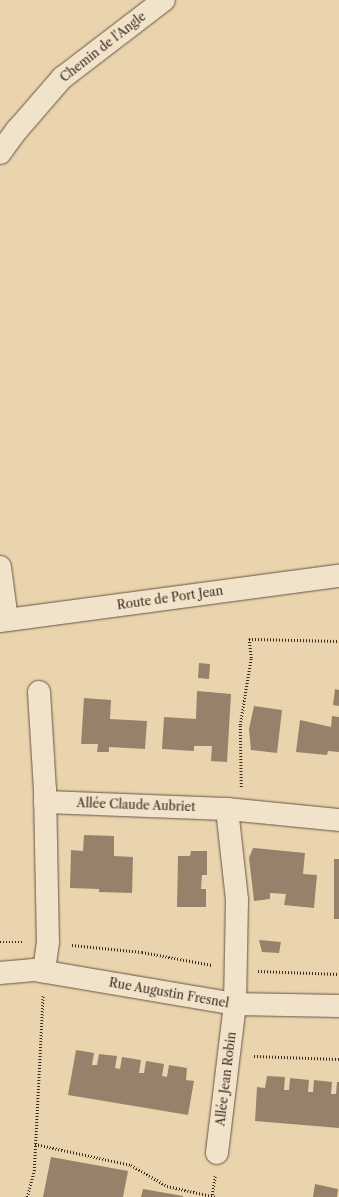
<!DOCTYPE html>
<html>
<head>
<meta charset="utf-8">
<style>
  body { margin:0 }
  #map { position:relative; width:339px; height:1197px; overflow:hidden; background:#ead4ad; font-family:"Libre Caslon Text",serif }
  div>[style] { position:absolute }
  .building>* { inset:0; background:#96826a }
  .path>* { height:2.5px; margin-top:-1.25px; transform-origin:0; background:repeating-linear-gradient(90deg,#3c2a22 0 1px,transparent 0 3px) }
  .roads { filter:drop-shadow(0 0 1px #685445) drop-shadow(0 0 1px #685445) }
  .minor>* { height:22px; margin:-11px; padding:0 11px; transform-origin:11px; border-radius:11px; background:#f1e3ca }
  span { translate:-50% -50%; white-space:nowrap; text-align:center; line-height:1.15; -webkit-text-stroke:3px #f1e3ca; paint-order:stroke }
  .street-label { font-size:12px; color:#3c2a22 }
</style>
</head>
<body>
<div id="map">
  <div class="building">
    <div style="clip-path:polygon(199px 663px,210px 664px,209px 679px,198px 678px)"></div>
    <div style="clip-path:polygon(335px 689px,339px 690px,339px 706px,333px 705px)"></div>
    <div style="clip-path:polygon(197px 691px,231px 694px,227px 762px,211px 761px,212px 746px,194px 746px,194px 751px,162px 749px,164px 717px,196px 719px)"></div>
    <div style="clip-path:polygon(84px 698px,111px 700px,110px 719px,147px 721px,145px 749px,109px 747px,109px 752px,97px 752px,98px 744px,81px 744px)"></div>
    <div style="clip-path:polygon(254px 706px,282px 710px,277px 753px,251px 750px,249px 729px)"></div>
    <div style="clip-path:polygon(332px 716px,339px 717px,339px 752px,328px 751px,327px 755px,296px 752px,300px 720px,331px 727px)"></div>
    <div style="clip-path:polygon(84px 835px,114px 836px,114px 856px,133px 857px,132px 893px,99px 892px,99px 889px,70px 888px,71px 850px,83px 851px)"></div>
    <div style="clip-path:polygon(253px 848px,305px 853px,303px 874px,317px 875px,314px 908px,284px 905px,286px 894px,270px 893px,270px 899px,254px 901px,249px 858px)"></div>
    <div style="clip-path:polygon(191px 851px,207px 851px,207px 875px,202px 875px,201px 889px,206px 889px,206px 907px,177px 907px,178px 856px,190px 856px)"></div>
    <div style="clip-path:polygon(334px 859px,339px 859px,339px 919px,334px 919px)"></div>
    <div style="clip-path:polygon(259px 940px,281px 942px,279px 953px,262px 952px)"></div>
    <div style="clip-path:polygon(76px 1050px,94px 1053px,92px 1065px,97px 1065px,99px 1054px,117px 1056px,115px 1068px,120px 1069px,122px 1057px,141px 1060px,139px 1073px,144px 1073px,146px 1061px,164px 1064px,162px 1076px,167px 1077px,169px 1065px,187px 1068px,186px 1080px,194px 1081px,188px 1115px,68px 1095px)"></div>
    <div style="clip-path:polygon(267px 1076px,285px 1077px,284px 1090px,289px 1090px,290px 1078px,309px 1080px,308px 1092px,313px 1092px,314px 1080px,332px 1082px,331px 1094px,336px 1094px,337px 1082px,339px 1082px,339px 1128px,255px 1121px,257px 1087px,265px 1088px)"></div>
    <div style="clip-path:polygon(51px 1157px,128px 1171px,123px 1197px,43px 1197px)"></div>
    <div style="clip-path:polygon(315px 1184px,338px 1189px,337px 1197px,313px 1197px)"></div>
    <div style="clip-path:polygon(143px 1189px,183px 1196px,183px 1197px,141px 1197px)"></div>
  </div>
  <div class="path">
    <div style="left:241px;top:787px;width:62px;rotate:-90.9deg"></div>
    <div style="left:240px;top:725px;width:68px;rotate:-80.7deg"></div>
    <div style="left:251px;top:658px;width:19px;rotate:-96deg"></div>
    <div style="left:249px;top:639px;width:90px;rotate:1.3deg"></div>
    <div style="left:0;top:942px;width:23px"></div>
    <div style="left:72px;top:945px;width:70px;rotate:5.7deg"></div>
    <div style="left:142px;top:952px;width:71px;rotate:10.5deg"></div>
    <div style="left:258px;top:971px;width:81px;rotate:2.1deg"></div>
    <div style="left:254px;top:1056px;width:85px;rotate:2deg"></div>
    <div style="left:35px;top:1144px;width:98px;rotate:12.3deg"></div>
    <div style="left:131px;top:1165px;width:42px;rotate:30.3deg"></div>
    <div style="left:167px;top:1186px;width:50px;rotate:12.7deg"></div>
    <div style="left:212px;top:1195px;width:20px;rotate:-81deg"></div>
    <div style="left:27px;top:1197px;width:27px;rotate:-75deg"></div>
    <div style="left:34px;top:1171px;width:176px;rotate:-87.1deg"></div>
  </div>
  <div class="roads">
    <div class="minor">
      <div style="left:0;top:153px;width:29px;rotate:-54deg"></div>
      <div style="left:17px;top:130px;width:69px;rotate:-49.1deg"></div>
      <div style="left:62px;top:78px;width:128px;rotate:-37.4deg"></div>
      <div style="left:0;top:567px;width:53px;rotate:82.5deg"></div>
      <div style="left:0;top:621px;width:342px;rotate:-7.6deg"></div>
      <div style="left:39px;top:692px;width:98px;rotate:86.5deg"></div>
      <div style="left:45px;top:790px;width:152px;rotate:88.9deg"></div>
      <div style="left:48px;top:942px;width:30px;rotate:98deg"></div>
      <div style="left:45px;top:802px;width:182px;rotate:2.2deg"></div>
      <div style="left:227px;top:809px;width:92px;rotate:83.7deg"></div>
      <div style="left:237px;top:900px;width:104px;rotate:91.1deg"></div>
      <div style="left:235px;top:1004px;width:150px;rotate:96.9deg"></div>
      <div style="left:227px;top:809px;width:113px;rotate:5.6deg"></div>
      <div style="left:0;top:973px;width:34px;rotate:-5deg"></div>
      <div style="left:34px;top:970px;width:204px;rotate:9.6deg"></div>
      <div style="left:235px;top:1004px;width:104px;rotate:1.1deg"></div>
    </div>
  </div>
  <div class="street-label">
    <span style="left:103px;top:47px;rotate:-38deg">Chemin de l'Angle</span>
    <span style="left:170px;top:598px;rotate:-8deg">Route de Port Jean</span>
    <span style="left:136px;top:805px;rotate:2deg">Allée Claude Aubriet</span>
    <span style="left:169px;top:993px;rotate:10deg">Rue Augustin Fresnel</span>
    <span style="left:226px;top:1079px;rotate:-83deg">Allée Jean Robin</span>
  </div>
</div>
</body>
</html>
